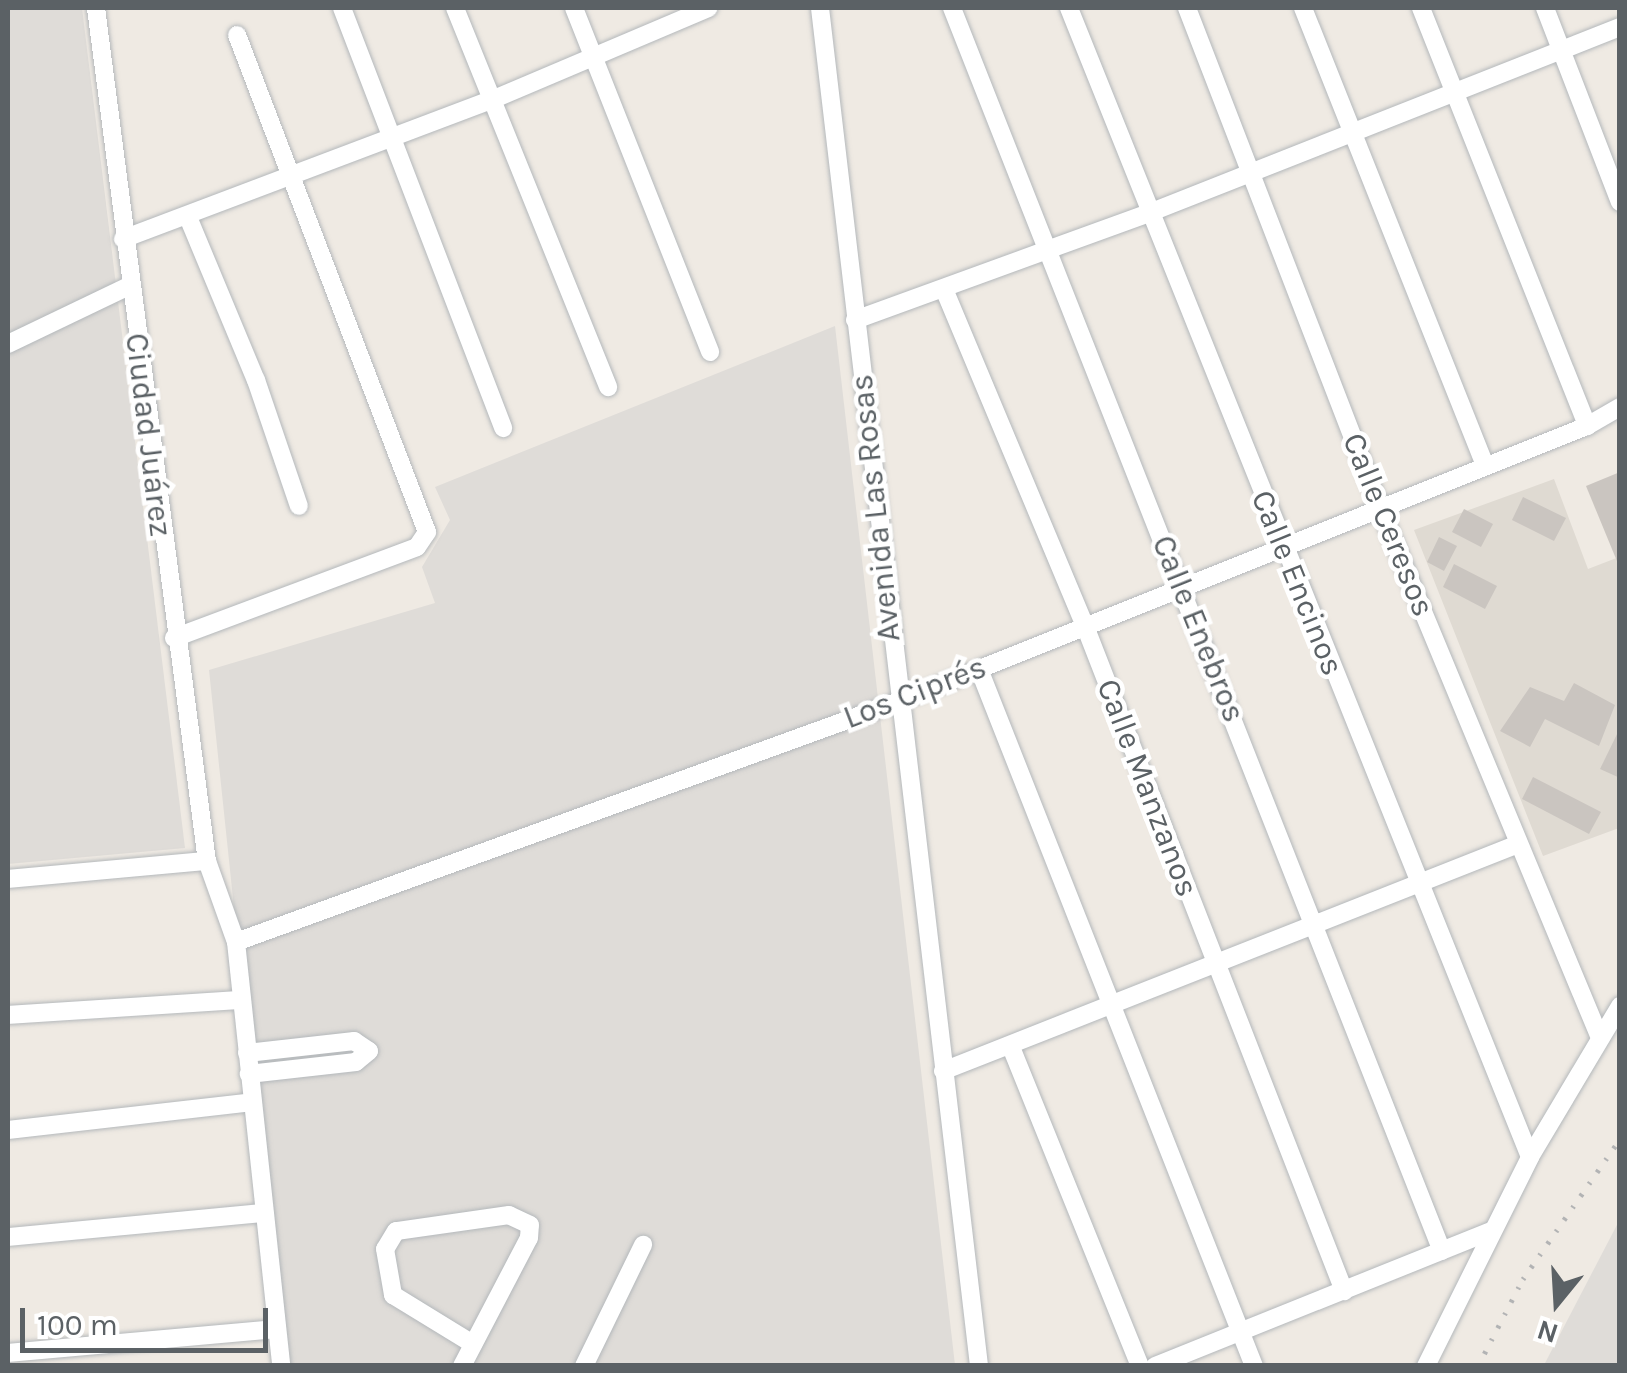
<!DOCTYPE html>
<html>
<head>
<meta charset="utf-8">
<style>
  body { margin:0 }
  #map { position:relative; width:1627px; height:1373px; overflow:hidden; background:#efeae3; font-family:Karla,sans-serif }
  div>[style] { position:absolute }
  .industrial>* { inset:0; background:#dfdcd8 }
  .education>* { inset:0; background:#dfdad2 }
  .building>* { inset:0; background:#cac5c0 }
  .roads { filter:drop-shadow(0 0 2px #b4b8bb) drop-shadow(0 0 2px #b4b8bb) }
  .minor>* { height:18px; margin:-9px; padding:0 9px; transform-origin:9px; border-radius:9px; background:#fff }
  .rail>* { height:5px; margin-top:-2.5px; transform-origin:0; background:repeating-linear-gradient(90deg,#b2b3b4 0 2.5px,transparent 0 14.5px) }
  span { translate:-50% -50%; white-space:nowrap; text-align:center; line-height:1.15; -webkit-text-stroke:9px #fff; paint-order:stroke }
  .street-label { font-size:32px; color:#5b6165 }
  .frame { position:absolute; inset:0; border:10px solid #5b6165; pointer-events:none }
  .north { position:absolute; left:1507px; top:1253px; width:100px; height:100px; -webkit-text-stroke:8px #fff; paint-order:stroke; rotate:198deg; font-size:28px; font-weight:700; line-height:40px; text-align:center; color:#5b6165 }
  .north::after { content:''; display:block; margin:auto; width:35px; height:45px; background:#5b6165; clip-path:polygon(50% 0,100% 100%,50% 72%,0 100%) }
  .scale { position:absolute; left:20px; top:1308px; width:248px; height:45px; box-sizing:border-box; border:5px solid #5b6165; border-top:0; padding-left:12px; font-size:30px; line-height:35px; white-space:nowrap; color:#5b6165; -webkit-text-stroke:8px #fff; paint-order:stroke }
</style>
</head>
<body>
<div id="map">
  <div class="industrial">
    <div style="clip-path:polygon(8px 8px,82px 8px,185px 848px,8px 864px)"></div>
    <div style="clip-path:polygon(835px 326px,955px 1365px,282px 1365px,209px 670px,435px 603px,422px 567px,450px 520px,435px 487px)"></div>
    <div style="clip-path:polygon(1619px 1221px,1619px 1365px,1544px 1365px)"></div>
  </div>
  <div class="education">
    <div style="clip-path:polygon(1554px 479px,1588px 569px,1619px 557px,1619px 828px,1543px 856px,1414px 530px)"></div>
  </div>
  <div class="building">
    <div style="clip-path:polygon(1620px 472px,1620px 566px,1619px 566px,1586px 486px)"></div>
    <div style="clip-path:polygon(1523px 497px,1566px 518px,1554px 541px,1512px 520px)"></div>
    <div style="clip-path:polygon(1464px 509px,1493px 524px,1481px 547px,1452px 532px)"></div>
    <div style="clip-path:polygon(1439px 537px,1457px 546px,1444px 571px,1427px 562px)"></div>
    <div style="clip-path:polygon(1454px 564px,1497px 586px,1485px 609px,1443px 587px)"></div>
    <div style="clip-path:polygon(1574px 683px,1615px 705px,1599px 746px,1545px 719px,1530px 747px,1500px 731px,1530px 687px,1564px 701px)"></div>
    <div style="clip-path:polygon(1620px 728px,1620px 778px,1600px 769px)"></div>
    <div style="clip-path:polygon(1533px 777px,1601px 812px,1589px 834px,1522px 799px)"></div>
  </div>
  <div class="roads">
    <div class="minor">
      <div style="left:96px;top:8px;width:860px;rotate:82.59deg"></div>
      <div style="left:207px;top:861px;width:86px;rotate:70.3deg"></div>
      <div style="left:236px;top:942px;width:426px;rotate:83.9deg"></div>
      <div style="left:342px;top:8px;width:450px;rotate:69deg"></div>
      <div style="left:455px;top:8px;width:409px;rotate:68deg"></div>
      <div style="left:574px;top:8px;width:370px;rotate:68.4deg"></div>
      <div style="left:820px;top:8px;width:1367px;rotate:83.32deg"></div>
      <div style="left:952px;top:8px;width:1336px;rotate:68.49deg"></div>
      <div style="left:1069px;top:8px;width:1238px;rotate:68.14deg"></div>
      <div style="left:1187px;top:8px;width:536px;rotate:68.89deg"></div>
      <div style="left:1380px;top:508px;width:574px;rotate:67.46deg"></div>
      <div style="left:1303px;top:8px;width:492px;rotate:68.3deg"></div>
      <div style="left:1421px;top:8px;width:450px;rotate:68.3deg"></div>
      <div style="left:1545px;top:8px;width:208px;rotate:68.9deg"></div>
      <div style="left:188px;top:217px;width:177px;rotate:67.4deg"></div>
      <div style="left:256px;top:380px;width:133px;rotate:71.2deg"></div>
      <div style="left:123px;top:239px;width:397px;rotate:-20.7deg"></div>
      <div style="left:494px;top:99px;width:233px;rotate:-23deg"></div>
      <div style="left:944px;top:289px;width:365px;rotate:67.3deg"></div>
      <div style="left:1085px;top:626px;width:714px;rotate:68.72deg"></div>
      <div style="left:855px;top:320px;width:313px;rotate:-20deg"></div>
      <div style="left:1149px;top:213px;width:506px;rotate:-21.55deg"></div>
      <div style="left:8px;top:344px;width:134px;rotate:-25.6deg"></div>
      <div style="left:174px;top:638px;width:259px;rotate:-20.5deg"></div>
      <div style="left:417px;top:547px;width:18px;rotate:-56deg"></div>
      <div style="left:427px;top:532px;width:532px;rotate:-110.92deg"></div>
      <div style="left:979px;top:669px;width:749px;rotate:68.47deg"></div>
      <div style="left:8px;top:879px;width:200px;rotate:-5.2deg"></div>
      <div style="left:236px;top:942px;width:703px;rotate:-19.96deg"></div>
      <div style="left:897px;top:702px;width:743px;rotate:-21.8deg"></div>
      <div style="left:1587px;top:426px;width:38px;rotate:-30deg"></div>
      <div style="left:8px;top:1015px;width:234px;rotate:-3.7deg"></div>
      <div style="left:1011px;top:1047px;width:344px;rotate:68deg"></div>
      <div style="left:247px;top:1053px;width:108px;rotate:-6.4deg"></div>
      <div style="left:354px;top:1041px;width:18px;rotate:34deg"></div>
      <div style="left:369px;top:1051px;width:17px;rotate:140deg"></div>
      <div style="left:356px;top:1062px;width:108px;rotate:173.6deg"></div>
      <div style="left:943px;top:1071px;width:616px;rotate:-21.53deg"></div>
      <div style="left:8px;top:1130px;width:246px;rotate:-6.5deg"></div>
      <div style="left:8px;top:1237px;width:257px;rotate:-5.4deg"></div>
      <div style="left:8px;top:1353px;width:269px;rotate:-5.1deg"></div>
      <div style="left:462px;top:1366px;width:144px;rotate:-62.4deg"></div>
      <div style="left:529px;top:1238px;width:13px;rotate:-86deg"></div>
      <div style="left:530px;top:1225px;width:23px;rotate:-155deg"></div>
      <div style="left:509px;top:1215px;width:114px;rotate:171.9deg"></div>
      <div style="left:396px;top:1231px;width:21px;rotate:121deg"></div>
      <div style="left:385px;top:1249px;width:47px;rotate:80.1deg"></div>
      <div style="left:393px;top:1295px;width:94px;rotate:31.5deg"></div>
      <div style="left:584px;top:1366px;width:135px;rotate:-64deg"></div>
      <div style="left:1155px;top:1366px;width:362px;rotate:-21.9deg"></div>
      <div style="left:1426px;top:1366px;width:233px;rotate:-63.5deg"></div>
      <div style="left:1530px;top:1157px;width:176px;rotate:-59.2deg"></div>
    </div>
  </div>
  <div class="rail">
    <div style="left:1478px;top:1366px;width:98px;rotate:-62.7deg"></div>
    <div style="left:1523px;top:1279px;width:170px;rotate:-55.3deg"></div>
  </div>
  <div class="street-label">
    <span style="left:148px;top:435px;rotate:83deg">Ciudad Juárez</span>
    <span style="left:876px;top:508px;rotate:-96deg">Avenida Las Rosas</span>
    <span style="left:1388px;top:525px;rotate:68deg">Calle Ceresos</span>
    <span style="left:1297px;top:583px;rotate:68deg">Calle Encinos</span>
    <span style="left:1198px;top:629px;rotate:68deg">Calle Enebros</span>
    <span style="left:915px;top:693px;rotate:-21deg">Los Ciprés</span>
    <span style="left:1147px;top:788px;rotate:69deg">Calle Manzanos</span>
  </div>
  <div class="frame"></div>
  <div class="north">N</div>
  <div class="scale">100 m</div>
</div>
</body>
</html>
